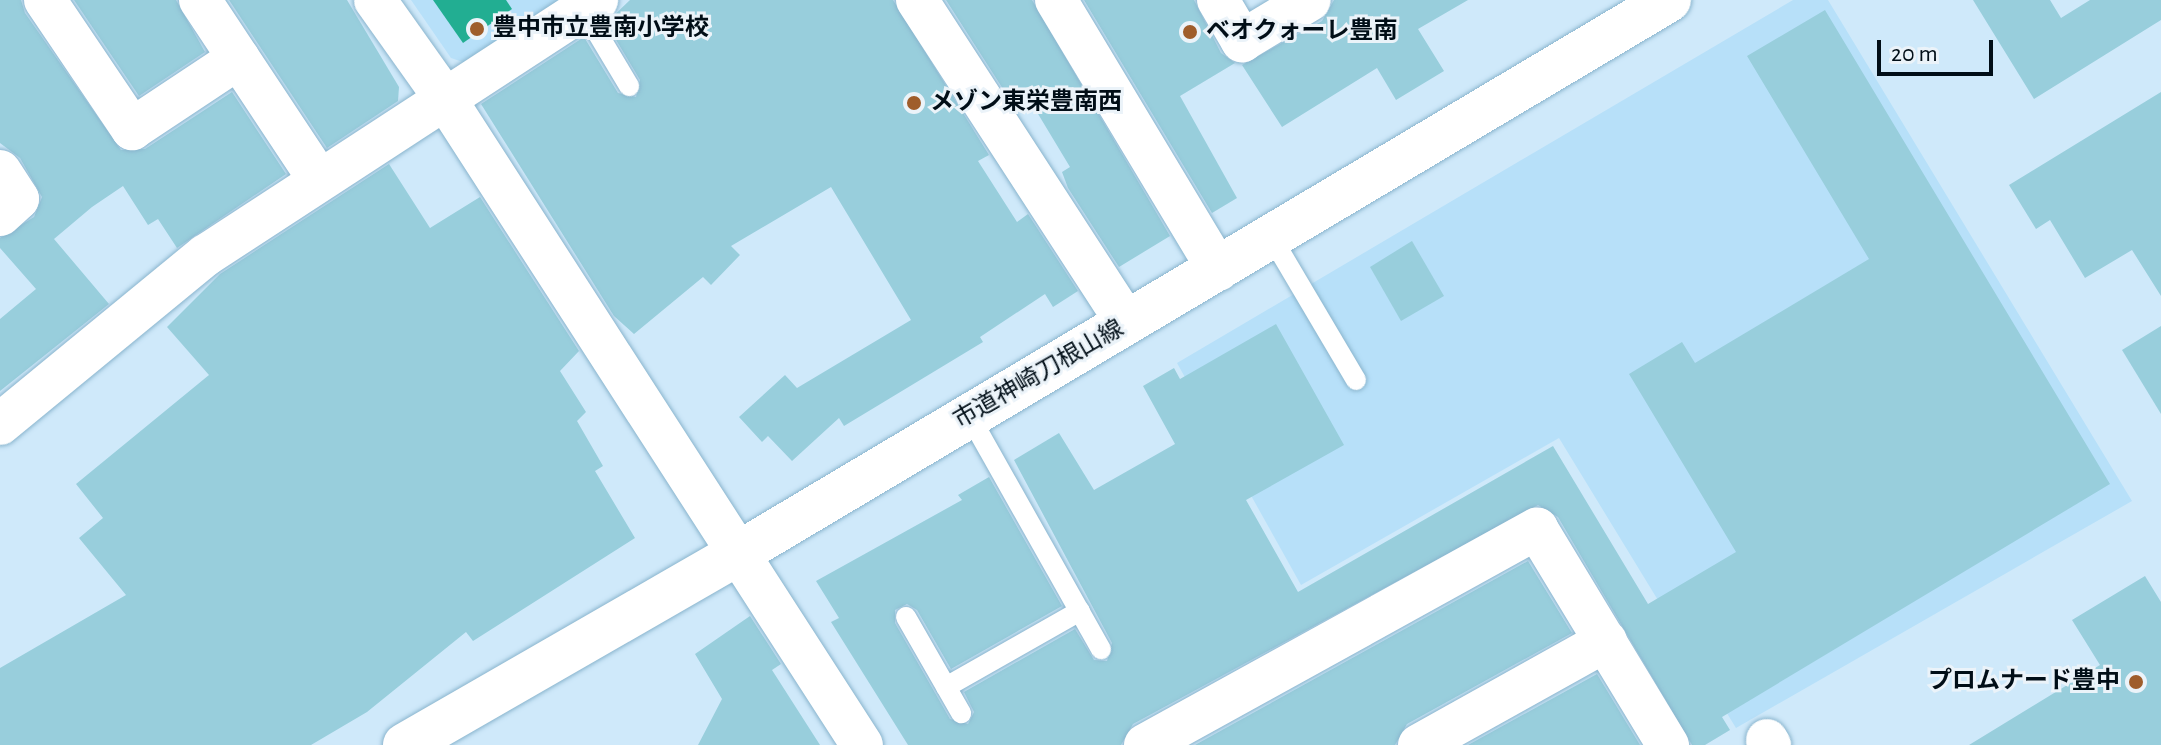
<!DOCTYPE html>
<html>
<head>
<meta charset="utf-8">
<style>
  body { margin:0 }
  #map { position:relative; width:2161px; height:745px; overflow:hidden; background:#cfe9fa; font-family:"Alegreya Sans","Noto Sans JP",sans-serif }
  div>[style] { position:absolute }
  .built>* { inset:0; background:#b7e0f9 }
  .water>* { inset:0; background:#22ae92 }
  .building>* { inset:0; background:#98cedc }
  .roads { filter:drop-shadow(0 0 2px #89b4cd) drop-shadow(0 0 2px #89b4cd) }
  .service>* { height:20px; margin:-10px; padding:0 10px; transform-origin:10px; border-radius:10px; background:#fff }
  .minor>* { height:42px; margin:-21px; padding:0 21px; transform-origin:21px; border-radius:21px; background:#fff }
  .tertiary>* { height:44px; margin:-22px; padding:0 22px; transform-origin:22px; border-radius:22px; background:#fff }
  .dots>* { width:22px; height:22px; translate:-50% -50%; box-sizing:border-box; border:4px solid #ebf3f9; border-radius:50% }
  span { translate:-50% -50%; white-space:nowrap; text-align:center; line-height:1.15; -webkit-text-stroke:6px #ebf3f9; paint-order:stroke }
  .poi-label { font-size:24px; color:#010e17; font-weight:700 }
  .left { translate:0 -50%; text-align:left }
  .right { translate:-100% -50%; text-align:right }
  .street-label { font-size:24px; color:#010e17 }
  .scale { position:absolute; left:1877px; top:40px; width:116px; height:36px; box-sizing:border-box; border:4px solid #010e17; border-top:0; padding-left:10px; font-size:24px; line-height:28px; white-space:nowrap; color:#010e17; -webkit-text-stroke:6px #ebf3f9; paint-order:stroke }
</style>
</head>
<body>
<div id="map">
  <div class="built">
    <div style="clip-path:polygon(411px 0,570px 0,469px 64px,451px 58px)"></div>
    <div style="clip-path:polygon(1793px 0,1828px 0,2132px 501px,1736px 728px,1559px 438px,1301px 585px,1177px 363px)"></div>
  </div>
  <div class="water">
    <div style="clip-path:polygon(433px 0,506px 0,512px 9px,463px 43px)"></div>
  </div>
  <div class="building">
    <div style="clip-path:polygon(0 0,21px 0,25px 13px,121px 150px,145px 149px,232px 92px,286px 174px,177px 248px,158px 219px,148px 225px,123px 186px,92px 207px,54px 239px,109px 304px,0 391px,0 319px,36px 289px,0 248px,0 238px,34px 217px,42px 197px,20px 158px,0 143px)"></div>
    <div style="clip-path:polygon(74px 0,176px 0,205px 52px,139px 96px)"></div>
    <div style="clip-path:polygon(229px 0,347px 0,399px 87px,398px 101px,327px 148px)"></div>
    <div style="clip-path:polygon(630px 0,893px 0,989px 155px,978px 161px,1017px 222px,1028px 214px,1078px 291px,1053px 307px,1045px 294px,980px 337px,983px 342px,844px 426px,839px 418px,792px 461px,768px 436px,762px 442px,739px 417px,785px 375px,797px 388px,911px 320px,831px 187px,731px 246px,740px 255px,711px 285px,703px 277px,634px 334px,614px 316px,481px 104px,584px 37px,618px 93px,636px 97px,640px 80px,606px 23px)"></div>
    <div style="clip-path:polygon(946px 0,1032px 0,1170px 236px,1119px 267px,1068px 188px,1062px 172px,1070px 167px,1026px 94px,1012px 103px)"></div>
    <div style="clip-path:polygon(1084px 0,1194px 0,1221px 53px,1235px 63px,1180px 96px,1237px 198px,1212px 213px)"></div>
    <div style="clip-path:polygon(1334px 0,1468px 0,1418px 29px,1444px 71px,1396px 100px,1377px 68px,1282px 127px,1242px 65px,1322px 21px)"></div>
    <div style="clip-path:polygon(1973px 0,2050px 0,2061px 18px,2090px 0,2161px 0,2161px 20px,2034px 99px)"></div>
    <div style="clip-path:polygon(1825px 10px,2110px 484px,1722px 717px,1730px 730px,1705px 745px,1692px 745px,1558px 517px,1538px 505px,1133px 724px,1121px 745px,908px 745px,831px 622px,839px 618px,816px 581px,962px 500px,958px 495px,989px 477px,1062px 606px,951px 669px,917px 610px,907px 604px,895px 610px,895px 623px,950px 719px,968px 724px,974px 712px,964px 692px,1075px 629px,1094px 660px,1107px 661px,1112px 643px,1014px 460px,1059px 433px,1094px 490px,1175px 444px,1143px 386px,1174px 368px,1180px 379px,1276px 324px,1344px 445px,1246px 500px,1298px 592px,1553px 446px,1648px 604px,1736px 552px,1629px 374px,1682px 342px,1695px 363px,1869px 259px,1747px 56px)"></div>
    <div style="clip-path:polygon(2161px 92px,2161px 296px,2132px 250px,2085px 278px,2050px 220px,2036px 229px,2009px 185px)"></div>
    <div style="clip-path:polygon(389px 164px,430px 228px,480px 197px,579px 351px,560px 371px,586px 412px,577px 421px,603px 466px,595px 471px,635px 538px,473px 641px,466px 632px,367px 712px,311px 745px,0 745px,0 668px,126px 595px,79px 538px,103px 518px,76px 484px,209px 375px,167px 327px,220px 274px)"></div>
    <div style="clip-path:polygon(1412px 241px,1444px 296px,1401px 321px,1370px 267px)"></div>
    <div style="clip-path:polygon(2161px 326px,2161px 414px,2122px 350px)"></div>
    <div style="clip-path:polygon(1528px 561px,1572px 633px,1407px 724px,1395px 745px,1195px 745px)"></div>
    <div style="clip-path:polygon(2145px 576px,2161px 602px,2161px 745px,1969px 745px,2100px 665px,2072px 620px)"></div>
    <div style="clip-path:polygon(750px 616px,781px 664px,772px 670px,820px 745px,698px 745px,722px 699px,695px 654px)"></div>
    <div style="clip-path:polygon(1597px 674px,1640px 745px,1468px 745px)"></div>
  </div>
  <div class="roads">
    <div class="service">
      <div style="left:583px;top:9px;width:90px;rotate:59.1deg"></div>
      <div style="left:1272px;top:238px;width:165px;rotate:59.4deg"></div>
      <div style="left:969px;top:415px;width:269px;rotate:60.6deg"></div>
      <div style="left:906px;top:617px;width:111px;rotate:60.2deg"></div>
      <div style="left:946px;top:687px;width:154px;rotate:-29.6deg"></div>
    </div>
    <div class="minor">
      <div style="left:45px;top:0;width:156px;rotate:56deg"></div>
      <div style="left:132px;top:129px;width:128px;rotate:-33.6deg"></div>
      <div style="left:200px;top:0;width:214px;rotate:56.5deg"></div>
      <div style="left:375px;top:0;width:119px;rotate:54.6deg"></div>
      <div style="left:444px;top:97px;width:771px;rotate:57.18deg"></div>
      <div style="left:917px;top:0;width:385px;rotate:57deg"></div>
      <div style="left:1056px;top:0;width:315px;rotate:59deg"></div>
      <div style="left:1218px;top:0;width:48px;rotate:59.7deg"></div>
      <div style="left:1242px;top:41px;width:79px;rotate:-31.1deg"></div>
      <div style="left:0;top:171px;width:33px;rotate:57deg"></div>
      <div style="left:18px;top:199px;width:24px;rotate:138deg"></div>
      <div style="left:0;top:424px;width:266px;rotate:-39.4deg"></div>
      <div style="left:206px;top:255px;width:467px;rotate:-33.1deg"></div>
      <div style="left:1767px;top:740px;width:6px;rotate:59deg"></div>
      <div style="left:1145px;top:745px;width:448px;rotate:-28.9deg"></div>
      <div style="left:1537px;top:529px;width:253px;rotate:58.8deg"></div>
      <div style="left:1419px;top:745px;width:214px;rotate:-29.1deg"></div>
    </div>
    <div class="tertiary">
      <div style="left:405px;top:745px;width:385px;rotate:-29.9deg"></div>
      <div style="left:739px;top:553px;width:1082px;rotate:-30.74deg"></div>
    </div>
  </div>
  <div class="dots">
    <div style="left:477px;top:29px;background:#9f5d2b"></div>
    <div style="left:1190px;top:32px;background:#9f5d2b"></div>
    <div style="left:914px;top:103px;background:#9f5d2b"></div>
    <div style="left:2136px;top:682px;background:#9f5d2b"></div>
  </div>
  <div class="poi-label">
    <span class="left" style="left:493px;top:29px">豊中市立豊南小学校</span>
    <span class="left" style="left:1206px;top:32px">ベオクォーレ豊南</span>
    <span class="left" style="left:930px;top:103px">メゾン東栄豊南西</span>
    <span class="right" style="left:2120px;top:682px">プロムナード豊中</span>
  </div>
  <div class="street-label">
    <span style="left:1039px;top:375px;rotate:-30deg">市道神崎刀根山線</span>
  </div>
  <div class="scale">20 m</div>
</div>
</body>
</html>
